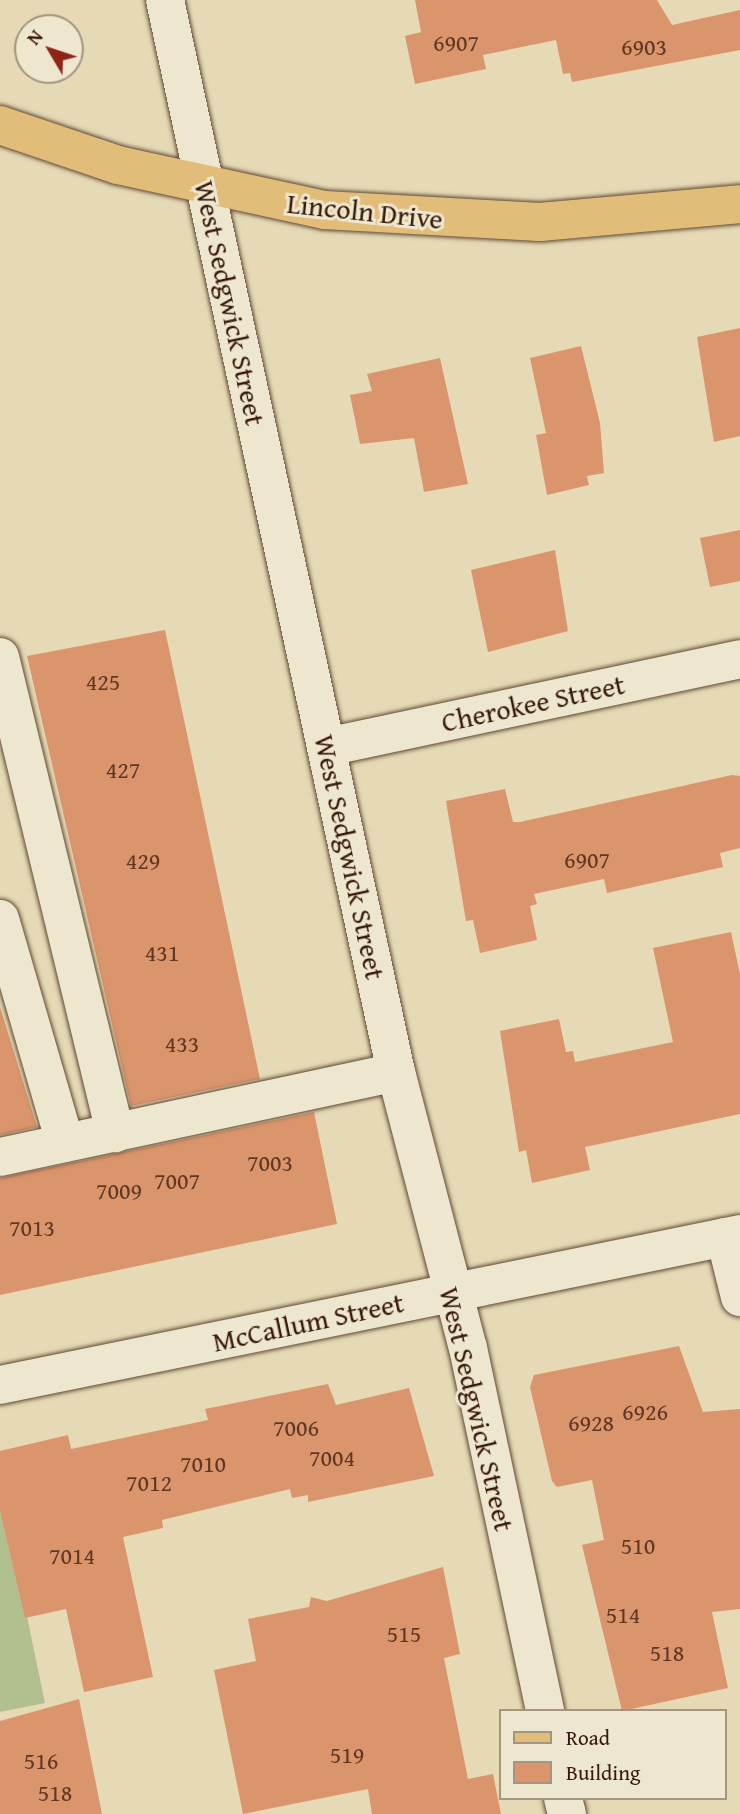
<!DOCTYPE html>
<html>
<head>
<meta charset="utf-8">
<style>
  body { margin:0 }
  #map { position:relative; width:740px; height:1814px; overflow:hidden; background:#e5dab5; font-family:"Gentium Book Plus",serif }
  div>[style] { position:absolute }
  .green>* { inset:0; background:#b2c08f }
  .building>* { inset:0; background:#db956d }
  .roads { filter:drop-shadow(0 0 2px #624834) drop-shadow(0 0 2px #624834) }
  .minor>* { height:38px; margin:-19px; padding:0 19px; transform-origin:19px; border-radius:19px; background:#eee7cf }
  .major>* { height:38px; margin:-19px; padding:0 19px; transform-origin:19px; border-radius:19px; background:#e2bd7a }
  span { translate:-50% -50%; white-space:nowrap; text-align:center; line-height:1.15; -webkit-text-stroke:6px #eee7cf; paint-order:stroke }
  .number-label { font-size:24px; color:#603722 }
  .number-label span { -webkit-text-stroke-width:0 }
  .street-label { font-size:28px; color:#371809 }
  .legend { position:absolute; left:499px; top:1709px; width:228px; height:91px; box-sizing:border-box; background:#eee7cf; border:2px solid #a59480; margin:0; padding:9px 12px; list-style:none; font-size:21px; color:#371809 }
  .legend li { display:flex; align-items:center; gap:14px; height:35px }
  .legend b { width:35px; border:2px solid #a59480 }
  .north { position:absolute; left:14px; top:14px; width:70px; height:70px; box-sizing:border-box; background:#eee7cf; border:2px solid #a59480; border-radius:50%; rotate:309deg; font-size:19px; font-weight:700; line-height:28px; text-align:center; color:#371809 }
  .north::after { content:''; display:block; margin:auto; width:24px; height:32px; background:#8f2418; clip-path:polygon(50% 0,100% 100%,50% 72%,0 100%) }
</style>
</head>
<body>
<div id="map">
  <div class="green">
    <div style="clip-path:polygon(0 1487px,45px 1703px,0 1712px)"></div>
  </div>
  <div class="building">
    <div style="clip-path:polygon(415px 0,657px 0,672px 25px,740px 10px,740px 50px,572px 82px,570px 73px,563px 74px,556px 40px,483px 55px,486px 69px,415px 84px,405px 36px,421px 32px)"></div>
    <div style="clip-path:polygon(740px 328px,740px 436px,714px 442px,697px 337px)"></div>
    <div style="clip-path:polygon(581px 346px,600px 423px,604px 473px,587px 476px,589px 485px,547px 495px,536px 435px,546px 433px,530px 358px)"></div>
    <div style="clip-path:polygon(440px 358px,468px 484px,424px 492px,414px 438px,360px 444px,350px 395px,372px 391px,367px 374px)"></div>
    <div style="clip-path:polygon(740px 530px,740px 581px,710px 587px,700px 538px)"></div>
    <div style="clip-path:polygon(555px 550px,568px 631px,488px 652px,471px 570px)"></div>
    <div style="clip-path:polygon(165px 630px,260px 1079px,131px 1106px,27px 656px)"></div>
    <div style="clip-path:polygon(732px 775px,740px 776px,740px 848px,720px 853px,723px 867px,607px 893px,604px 879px,534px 894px,537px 904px,530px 906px,537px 940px,480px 953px,473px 920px,466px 921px,446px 801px,505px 789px,513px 822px,520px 822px)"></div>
    <div style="clip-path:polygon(731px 932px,740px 974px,740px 1114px,585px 1147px,590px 1170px,532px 1183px,526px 1150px,519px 1152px,500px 1031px,559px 1019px,566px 1052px,573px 1051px,575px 1062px,673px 1042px,653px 948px)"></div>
    <div style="clip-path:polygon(0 1007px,37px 1127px,0 1135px)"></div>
    <div style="clip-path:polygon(314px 1112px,337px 1224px,0 1295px,0 1178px)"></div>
    <div style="clip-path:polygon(679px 1346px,703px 1412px,740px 1409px,740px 1609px,712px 1612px,728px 1688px,622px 1711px,582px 1545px,604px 1540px,592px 1480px,557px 1487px,552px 1481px,530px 1387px,534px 1375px)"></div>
    <div style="clip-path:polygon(328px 1384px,336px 1405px,409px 1388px,434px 1476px,308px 1502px,308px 1495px,292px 1498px,290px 1489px,162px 1520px,163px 1528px,123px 1537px,153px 1677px,84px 1692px,66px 1609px,25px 1618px,0 1510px,0 1451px,68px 1435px,71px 1449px,208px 1420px,205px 1409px)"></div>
    <div style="clip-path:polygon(443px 1567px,460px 1654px,444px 1658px,468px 1779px,493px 1774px,501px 1814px,372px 1814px,368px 1789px,243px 1814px,214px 1670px,256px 1661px,248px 1619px,309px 1607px,311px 1597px,327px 1601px)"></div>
    <div style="clip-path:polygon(79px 1699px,102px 1814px,0 1814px,0 1721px)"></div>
  </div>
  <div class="roads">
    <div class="minor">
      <div style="left:165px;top:0;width:1097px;rotate:77.84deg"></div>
      <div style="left:396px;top:1072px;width:285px;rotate:75.4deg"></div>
      <div style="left:468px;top:1348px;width:371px;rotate:78deg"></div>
      <div style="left:0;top:657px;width:490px;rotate:76.4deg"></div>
      <div style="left:327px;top:747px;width:422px;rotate:-12deg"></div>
      <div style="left:0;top:919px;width:233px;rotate:73.8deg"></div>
      <div style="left:0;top:1157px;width:405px;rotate:-12.1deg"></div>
      <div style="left:725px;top:1237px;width:62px;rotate:76deg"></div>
      <div style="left:0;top:1385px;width:755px;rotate:-11.53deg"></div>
      <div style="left:563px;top:1798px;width:16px;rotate:76deg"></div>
    </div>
    <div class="major">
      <div style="left:0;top:125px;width:125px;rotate:18.7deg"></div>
      <div style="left:118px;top:165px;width:211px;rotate:12.3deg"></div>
      <div style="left:324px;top:210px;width:216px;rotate:3.2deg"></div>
      <div style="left:540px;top:222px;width:201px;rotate:-5.1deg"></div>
    </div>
  </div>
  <div class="number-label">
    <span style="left:456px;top:43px">6907</span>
    <span style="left:644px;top:47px">6903</span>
    <span style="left:103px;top:682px">425</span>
    <span style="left:123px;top:770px">427</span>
    <span style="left:587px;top:860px">6907</span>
    <span style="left:143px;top:861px">429</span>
    <span style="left:162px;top:953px">431</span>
    <span style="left:182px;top:1044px">433</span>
    <span style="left:270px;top:1163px">7003</span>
    <span style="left:177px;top:1181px">7007</span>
    <span style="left:119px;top:1191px">7009</span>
    <span style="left:32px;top:1228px">7013</span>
    <span style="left:645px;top:1412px">6926</span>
    <span style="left:591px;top:1423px">6928</span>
    <span style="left:296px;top:1428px">7006</span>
    <span style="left:332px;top:1458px">7004</span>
    <span style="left:203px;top:1464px">7010</span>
    <span style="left:149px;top:1483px">7012</span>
    <span style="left:638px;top:1546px">510</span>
    <span style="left:72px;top:1556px">7014</span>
    <span style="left:623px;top:1615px">514</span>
    <span style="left:404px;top:1634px">515</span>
    <span style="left:667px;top:1653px">518</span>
    <span style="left:347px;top:1755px">519</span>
    <span style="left:41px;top:1761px">516</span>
    <span style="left:55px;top:1793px">518</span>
  </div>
  <div class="street-label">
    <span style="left:365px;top:211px;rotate:6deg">Lincoln Drive</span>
    <span style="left:230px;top:303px;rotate:78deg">West Sedgwick Street</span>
    <span style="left:533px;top:703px;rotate:-12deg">Cherokee Street</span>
    <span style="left:350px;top:857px;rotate:78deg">West Sedgwick Street</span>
    <span style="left:308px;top:1322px;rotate:-12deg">McCallum Street</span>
    <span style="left:477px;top:1409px;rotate:77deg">West Sedgwick Street</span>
  </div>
  <ul class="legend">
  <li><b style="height:9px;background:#e2bd7a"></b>Road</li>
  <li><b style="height:19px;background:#db956d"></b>Building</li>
  </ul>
  <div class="north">N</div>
</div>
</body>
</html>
